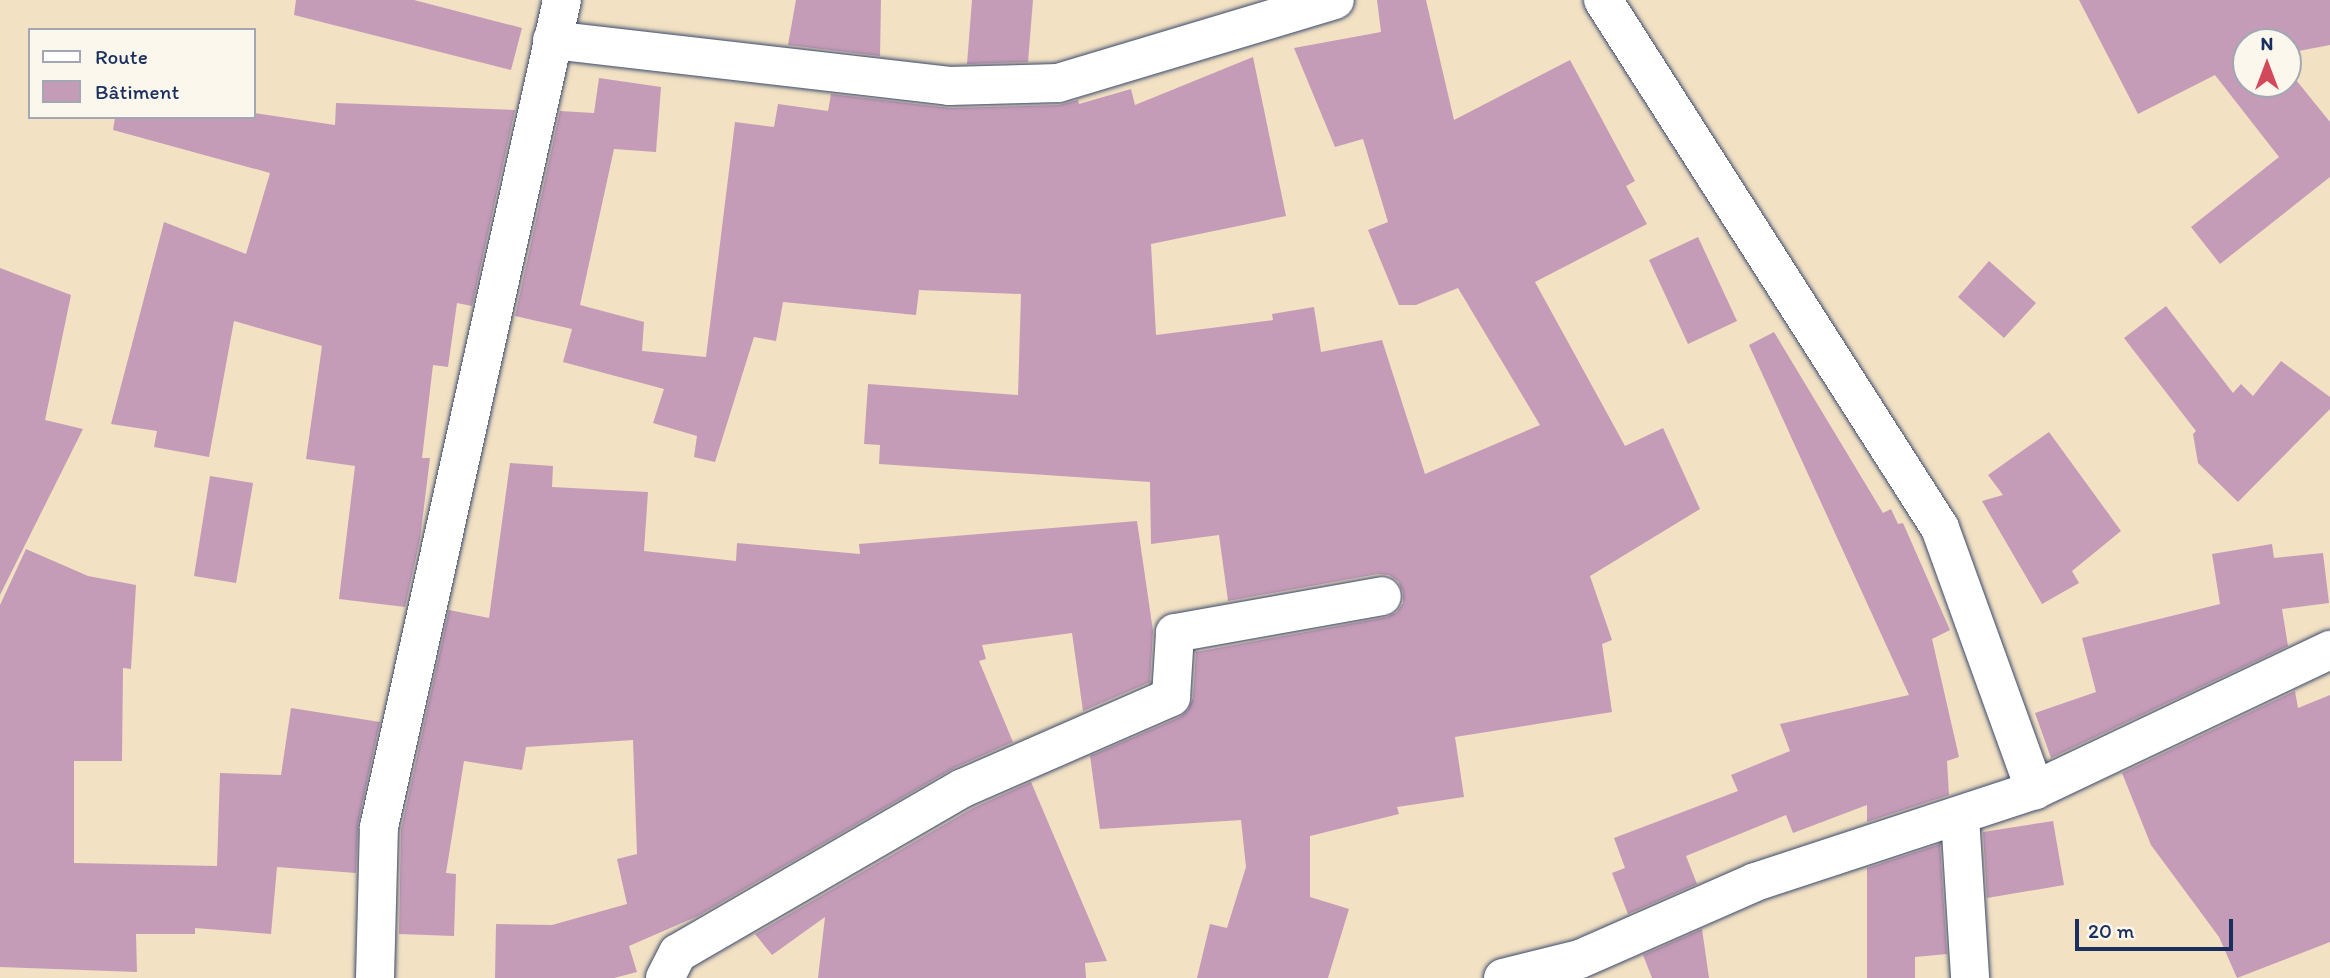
<!DOCTYPE html>
<html>
<head>
<meta charset="utf-8">
<style>
  body { margin:0 }
  #map { position:relative; width:2330px; height:978px; overflow:hidden; background:#f2e1c3; font-family:Itim,sans-serif }
  div>[style] { position:absolute }
  .building>* { inset:0; background:#c59cb8 }
  .roads { filter:drop-shadow(0 0 2px #3b4a6d) drop-shadow(0 0 2px #3b4a6d) }
  .pedestrian>* { height:38px; margin:-19px; padding:0 19px; transform-origin:19px; border-radius:19px; background:#fff }
  .minor>* { height:38px; margin:-19px; padding:0 19px; transform-origin:19px; border-radius:19px; background:#fff }
  span { translate:-50% -50%; white-space:nowrap; text-align:center; line-height:1.15; -webkit-text-stroke:5px #fbf7ec; paint-order:stroke }
  .legend { position:absolute; left:28px; top:28px; width:228px; height:91px; box-sizing:border-box; background:#fbf7ec; border:2px solid #a1a7b3; margin:0; padding:9px 12px; list-style:none; font-size:21px; color:#1b2f5e }
  .legend li { display:flex; align-items:center; gap:14px; height:35px }
  .legend b { width:35px; border:2px solid #a1a7b3 }
  .north { position:absolute; left:2232px; top:28px; width:70px; height:70px; box-sizing:border-box; background:#fbf7ec; border:2px solid #a1a7b3; border-radius:50%; rotate:0deg; font-size:19px; font-weight:700; line-height:28px; text-align:center; color:#1b2f5e }
  .north::after { content:''; display:block; margin:auto; width:24px; height:32px; background:#d1495b; clip-path:polygon(50% 0,100% 100%,50% 72%,0 100%) }
  .scale { position:absolute; left:2075px; top:919px; width:158px; height:32px; box-sizing:border-box; border:4px solid #1b2f5e; border-top:0; padding-left:9px; font-size:21px; line-height:24px; white-space:nowrap; color:#1b2f5e; -webkit-text-stroke:5px #fbf7ec; paint-order:stroke }
</style>
</head>
<body>
<div id="map">
  <div class="building">
    <div style="clip-path:polygon(296px 0,414px 0,522px 28px,511px 70px,294px 15px)"></div>
    <div style="clip-path:polygon(796px 0,881px 0,880px 56px,788px 45px)"></div>
    <div style="clip-path:polygon(972px 0,1033px 0,1028px 62px,967px 64px)"></div>
    <div style="clip-path:polygon(1377px 0,1426px 0,1454px 120px,1570px 60px,1635px 181px,1626px 186px,1647px 224px,1535px 282px,1625px 446px,1663px 428px,1700px 509px,1590px 576px,1612px 640px,1602px 644px,1612px 712px,1455px 737px,1464px 797px,1397px 807px,1399px 814px,1310px 836px,1310px 897px,1349px 909px,1328px 978px,1197px 978px,1210px 924px,1227px 928px,1246px 867px,1241px 820px,1100px 829px,1090px 756px,1180px 717px,1188px 710px,1193px 698px,1196px 652px,1387px 617px,1397px 612px,1403px 603px,1403px 592px,1398px 581px,1389px 575px,1378px 574px,1228px 601px,1219px 535px,1151px 544px,1150px 482px,879px 464px,880px 445px,864px 444px,868px 384px,1018px 395px,1021px 294px,919px 290px,916px 315px,783px 302px,776px 341px,754px 337px,715px 462px,694px 457px,697px 436px,653px 423px,664px 389px,563px 362px,572px 329px,515px 316px,560px 111px,594px 113px,599px 78px,661px 87px,656px 152px,614px 149px,580px 305px,644px 322px,642px 351px,706px 357px,735px 122px,774px 127px,778px 104px,828px 111px,831px 94px,950px 108px,1059px 105px,1078px 100px,1079px 104px,1131px 89px,1135px 105px,1253px 57px,1286px 216px,1151px 244px,1156px 335px,1273px 320px,1272px 314px,1314px 307px,1321px 352px,1382px 340px,1425px 474px,1540px 425px,1458px 288px,1416px 305px,1399px 305px,1368px 230px,1388px 222px,1363px 139px,1335px 147px,1294px 48px,1381px 32px)"></div>
    <div style="clip-path:polygon(2079px 0,2330px 0,2330px 45px,2288px 53px,2288px 42px,2246px 42px,2246px 84px,2288px 84px,2288px 70px,2330px 122px,2330px 177px,2220px 264px,2191px 227px,2279px 157px,2215px 75px,2138px 114px)"></div>
    <div style="clip-path:polygon(336px 103px,515px 110px,472px 306px,457px 303px,448px 367px,433px 365px,422px 458px,430px 458px,420px 539px,405px 607px,339px 599px,355px 466px,306px 459px,322px 346px,234px 321px,209px 457px,154px 447px,157px 431px,111px 424px,164px 222px,246px 254px,270px 173px,113px 130px,115px 117px,254px 117px,254px 113px,335px 125px)"></div>
    <div style="clip-path:polygon(1698px 237px,1737px 321px,1688px 344px,1649px 260px)"></div>
    <div style="clip-path:polygon(1989px 261px,2036px 303px,2004px 338px,1958px 297px)"></div>
    <div style="clip-path:polygon(0 268px,71px 295px,45px 420px,83px 429px,0 595px)"></div>
    <div style="clip-path:polygon(2166px 306px,2233px 393px,2241px 384px,2253px 396px,2281px 361px,2330px 397px,2330px 409px,2238px 502px,2198px 463px,2193px 434px,2196px 431px,2124px 338px)"></div>
    <div style="clip-path:polygon(1774px 332px,1883px 513px,1891px 509px,1898px 524px,1903px 523px,1950px 630px,1932px 639px,1959px 757px,1947px 761px,1949px 795px,1867px 822px,1867px 805px,1793px 833px,1786px 815px,1686px 856px,1697px 884px,1628px 914px,1612px 873px,1625px 868px,1614px 838px,1738px 791px,1731px 775px,1790px 751px,1780px 724px,1909px 695px,1749px 345px)"></div>
    <div style="clip-path:polygon(2049px 432px,2121px 531px,2072px 571px,2079px 583px,2042px 604px,1982px 501px,2003px 495px,1988px 475px)"></div>
    <div style="clip-path:polygon(510px 463px,553px 466px,552px 487px,648px 492px,644px 551px,736px 561px,737px 543px,860px 554px,859px 544px,1137px 521px,1153px 631px,1150px 682px,1083px 711px,1072px 633px,982px 645px,986px 659px,979px 661px,1013px 742px,952px 769px,698px 916px,629px 946px,637px 972px,614px 978px,495px 978px,496px 924px,552px 925px,627px 904px,617px 859px,637px 854px,633px 740px,526px 747px,522px 770px,464px 761px,446px 873px,456px 874px,454px 936px,399px 934px,401px 830px,449px 610px,489px 618px)"></div>
    <div style="clip-path:polygon(210px 476px,253px 483px,236px 583px,194px 576px)"></div>
    <div style="clip-path:polygon(2272px 544px,2274px 558px,2323px 553px,2329px 603px,2282px 609px,2288px 646px,2051px 758px,2035px 713px,2096px 692px,2082px 638px,2220px 604px,2212px 554px)"></div>
    <div style="clip-path:polygon(26px 549px,88px 576px,136px 585px,131px 669px,123px 668px,122px 761px,74px 761px,74px 863px,217px 866px,220px 773px,281px 775px,291px 708px,380px 722px,358px 823px,356px 873px,277px 867px,271px 934px,195px 928px,195px 934px,136px 934px,137px 972px,0 967px,0 605px)"></div>
    <div style="clip-path:polygon(2295px 691px,2298px 708px,2330px 695px,2330px 942px,2237px 978px,2219px 937px,2151px 845px,2122px 773px)"></div>
    <div style="clip-path:polygon(1031px 782px,1107px 961px,1085px 963px,1086px 978px,818px 978px,825px 917px,772px 955px,755px 934px,973px 808px)"></div>
    <div style="clip-path:polygon(2053px 821px,2064px 885px,1987px 898px,1983px 832px)"></div>
    <div style="clip-path:polygon(1940px 844px,1947px 954px,1915px 957px,1915px 978px,1867px 978px,1867px 868px)"></div>
    <div style="clip-path:polygon(1702px 929px,1709px 978px,1652px 978px,1643px 955px)"></div>
  </div>
  <div class="roads">
    <div class="pedestrian">
      <div style="left:1960px;top:817px;width:161px;rotate:86.4deg"></div>
    </div>
    <div class="minor">
      <div style="left:1603px;top:0;width:626px;rotate:57.45deg"></div>
      <div style="left:1940px;top:528px;width:279px;rotate:70.1deg"></div>
      <div style="left:552px;top:40px;width:400px;rotate:6.6deg"></div>
      <div style="left:949px;top:86px;width:109px;rotate:-1.6deg"></div>
      <div style="left:1058px;top:83px;width:289px;rotate:-16.7deg"></div>
      <div style="left:375px;top:978px;width:151px;rotate:-88.5deg"></div>
      <div style="left:379px;top:827px;width:847px;rotate:-77.52deg"></div>
      <div style="left:665px;top:978px;width:28px;rotate:-63deg"></div>
      <div style="left:678px;top:953px;width:329px;rotate:-30.1deg"></div>
      <div style="left:963px;top:788px;width:227px;rotate:-23.6deg"></div>
      <div style="left:1171px;top:697px;width:64px;rotate:-86.4deg"></div>
      <div style="left:1175px;top:633px;width:210px;rotate:-10.1deg"></div>
      <div style="left:1503px;top:978px;width:79px;rotate:-13.9deg"></div>
      <div style="left:1580px;top:959px;width:191px;rotate:-23.7deg"></div>
      <div style="left:1755px;top:882px;width:295px;rotate:-18.2deg"></div>
      <div style="left:2035px;top:790px;width:327px;rotate:-25.4deg"></div>
    </div>
  </div>
  <ul class="legend">
  <li><b style="height:9px;background:#fff"></b>Route</li>
  <li><b style="height:19px;background:#c59cb8"></b>Bâtiment</li>
  </ul>
  <div class="north">N</div>
  <div class="scale">20 m</div>
</div>
</body>
</html>
